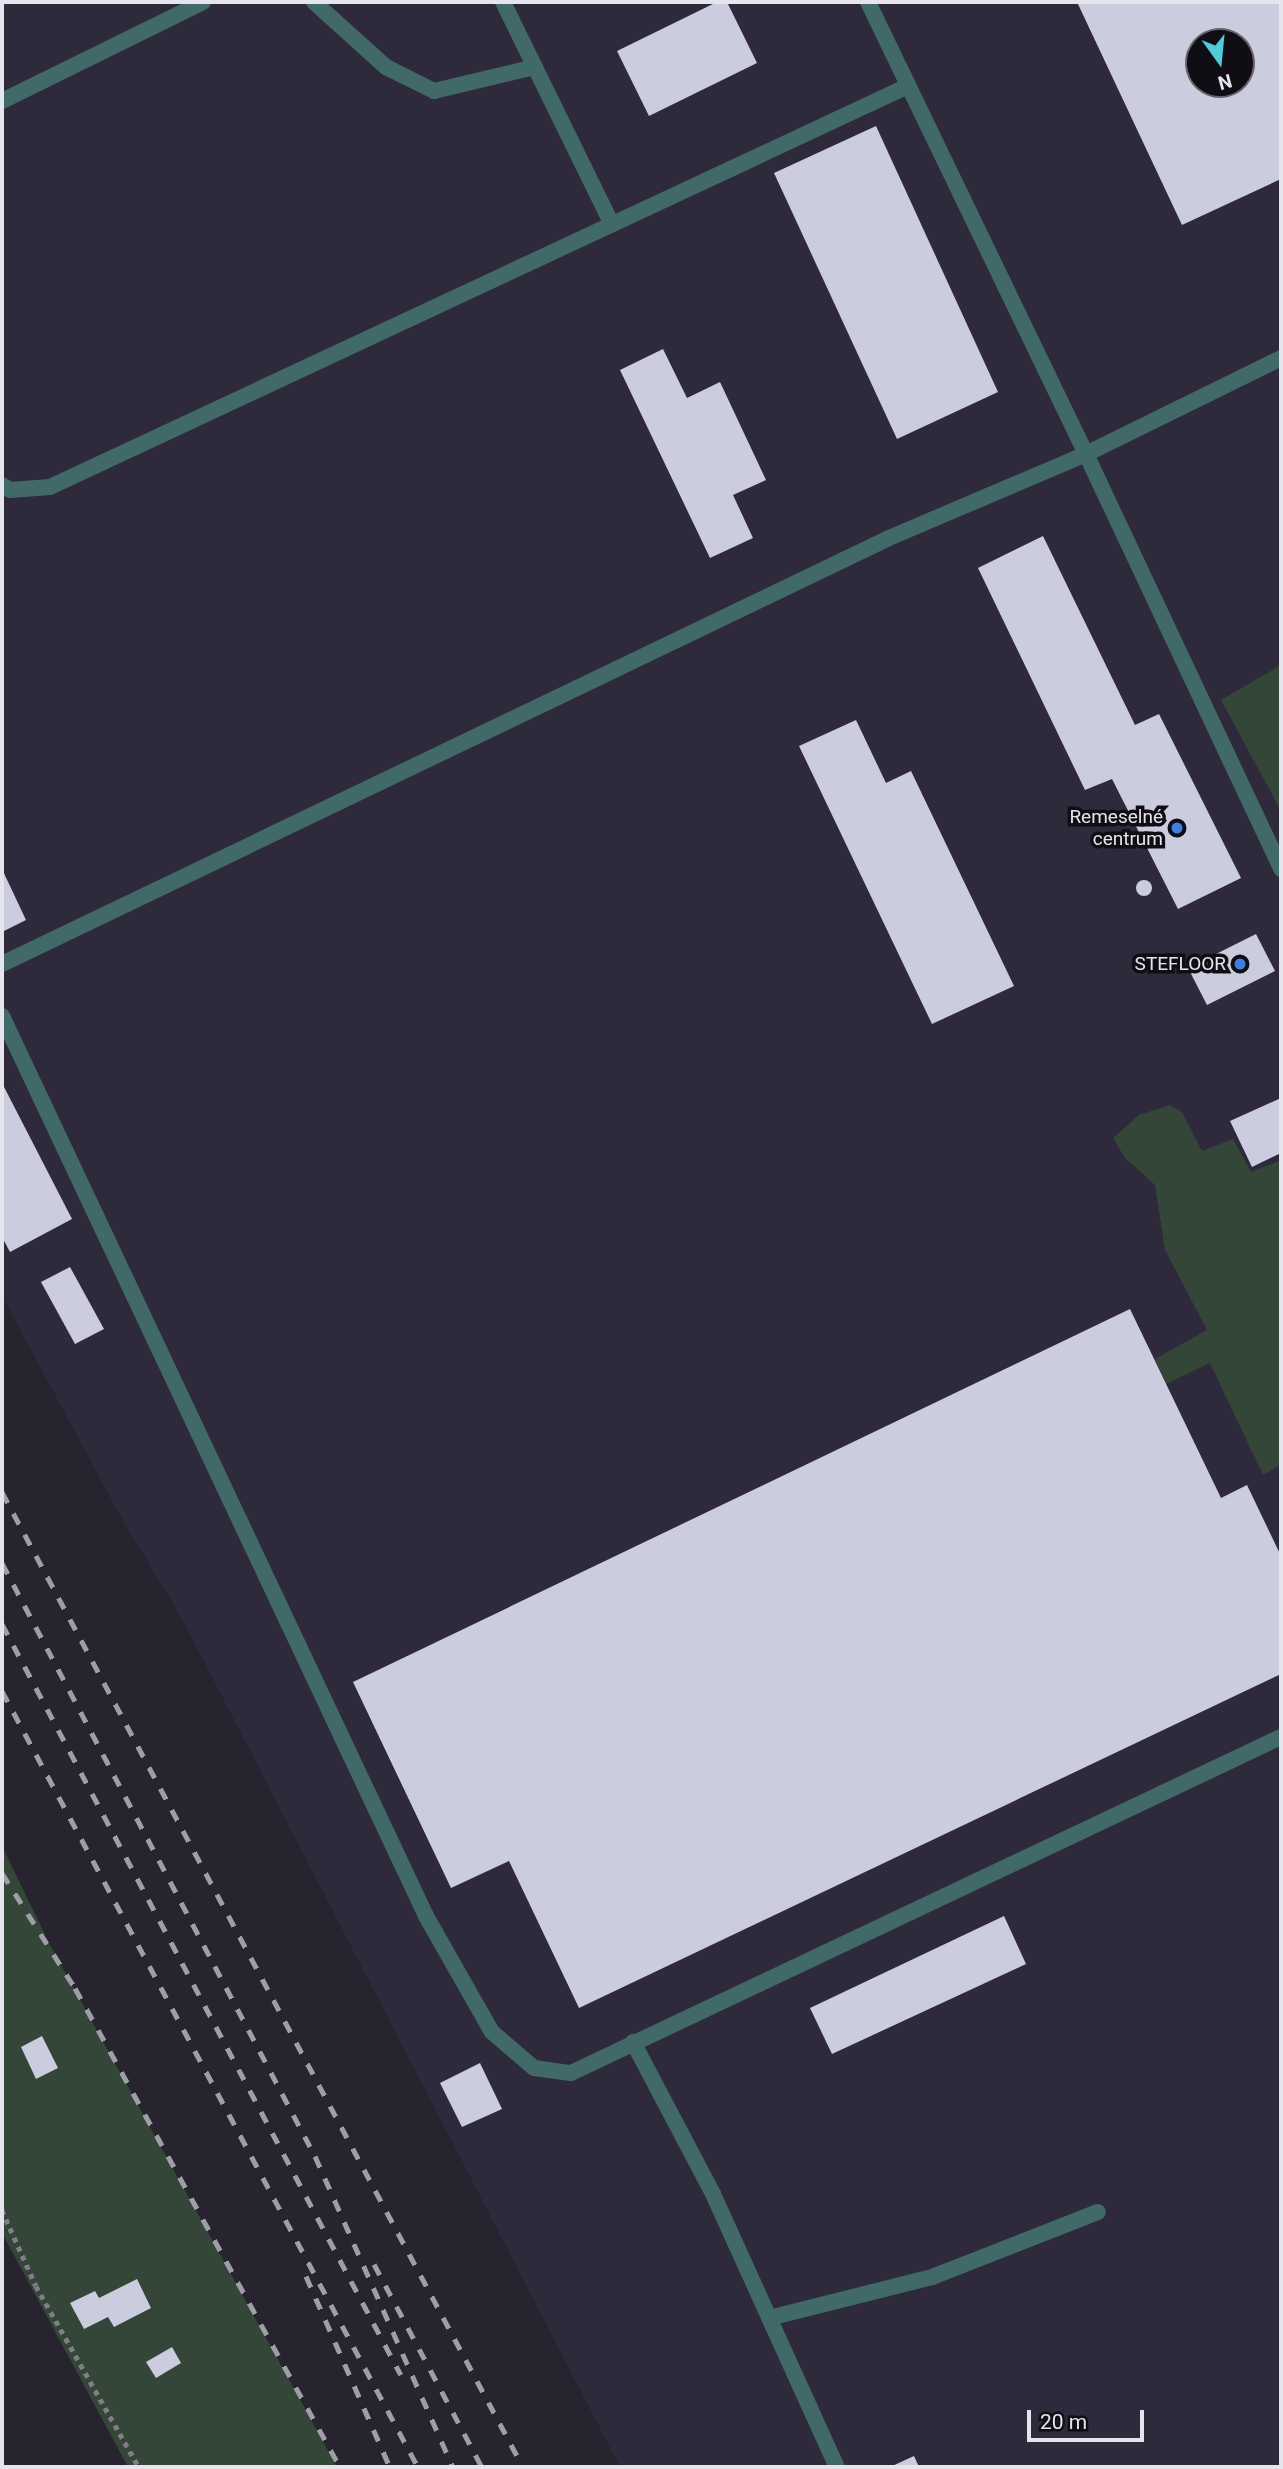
<!DOCTYPE html>
<html>
<head>
<meta charset="utf-8">
<style>
  body { margin:0 }
  #map { position:relative; width:1283px; height:2469px; overflow:hidden; background:#272430; font-family:Roboto,sans-serif }
  div>[style] { position:absolute }
  .built>* { inset:0; background:#2f293c }
  .green>* { inset:0; background:#344637 }
  .building>* { inset:0; background:#cbccdd }
  .round { border-radius:50% }
  .path>* { height:4.5px; margin-top:-2.25px; transform-origin:0; background:repeating-linear-gradient(90deg,#807d87 0 5px,transparent 0 10px) }
  .lane>* { height:16px; margin:-8px; padding:0 8px; transform-origin:8px; border-radius:8px; background:#406967 }
  .rail>* { height:5px; margin-top:-2.5px; transform-origin:0; background:repeating-linear-gradient(90deg,#9f9da7 0 12px,transparent 0 24px) }
  .dots>* { width:19px; height:19px; translate:-50% -50%; box-sizing:border-box; border:4px solid #100e14; border-radius:50% }
  span { translate:-50% -50%; white-space:nowrap; text-align:center; line-height:1.15; -webkit-text-stroke:7px #100e14; paint-order:stroke }
  .poi-label { font-size:19px; color:#e6e4ec }
  .right { translate:-100% -50%; text-align:right }
  .frame { position:absolute; inset:0; border:4px solid #e6e4ec; pointer-events:none }
  .north { position:absolute; left:1185px; top:28px; width:70px; height:70px; box-sizing:border-box; background:#100e14; border:2px solid #66646a; border-radius:50%; rotate:165deg; font-size:19px; font-weight:700; line-height:28px; text-align:center; color:#e6e4ec }
  .north::after { content:''; display:block; margin:auto; width:24px; height:32px; background:#52cbd9; clip-path:polygon(50% 0,100% 100%,50% 72%,0 100%) }
  .scale { position:absolute; left:1027px; top:2410px; width:117px; height:32px; box-sizing:border-box; border:4px solid #e6e4ec; border-top:0; padding-left:9px; font-size:21px; line-height:24px; white-space:nowrap; color:#e6e4ec; -webkit-text-stroke:5px #100e14; paint-order:stroke }
</style>
</head>
<body>
<div id="map">
  <div class="built">
    <div style="clip-path:polygon(evenodd,2px 2px,1281px 2px,1281px 2467px,620px 2467px,181px 1617px,122px 1519px,2px 1296px,2px 2px,1199px 42px,1241px 42px,1241px 84px,1199px 84px,1199px 42px)"></div>
  </div>
  <div class="green">
    <div style="clip-path:polygon(1281px 665px,1281px 811px,1221px 700px)"></div>
    <div style="clip-path:polygon(1170px 1105px,1182px 1112px,1202px 1151px,1233px 1139px,1251px 1172px,1281px 1160px,1281px 1465px,1263px 1475px,1210px 1363px,1166px 1384px,1155px 1359px,1207px 1330px,1165px 1250px,1155px 1185px,1125px 1158px,1113px 1138px,1139px 1115px)"></div>
    <div style="clip-path:polygon(2px 1846px,50px 1945px,337px 2467px,128px 2467px,2px 2233px)"></div>
  </div>
  <div class="building">
    <div style="clip-path:polygon(717px 2px,727px 2px,757px 63px,649px 116px,617px 51px)"></div>
    <div style="clip-path:polygon(evenodd,1077px 2px,1281px 2px,1281px 179px,1182px 225px,1077px 2px,1199px 42px,1241px 42px,1241px 84px,1199px 84px,1199px 42px)"></div>
    <div style="clip-path:polygon(876px 126px,998px 392px,897px 439px,774px 173px)"></div>
    <div style="clip-path:polygon(663px 349px,687px 398px,720px 382px,766px 480px,733px 495px,753px 538px,710px 558px,620px 370px)"></div>
    <div style="clip-path:polygon(1043px 536px,1135px 725px,1159px 714px,1241px 878px,1178px 909px,1112px 779px,1085px 790px,978px 568px)"></div>
    <div style="clip-path:polygon(856px 720px,886px 783px,911px 771px,1014px 986px,932px 1024px,799px 746px)"></div>
    <div style="clip-path:polygon(2px 869px,26px 920px,2px 932px)"></div>
    <div class="round" style="left:1136px;top:880px;width:16px;height:16px"></div>
    <div style="clip-path:polygon(1256px 934px,1275px 971px,1207px 1005px,1188px 968px)"></div>
    <div style="clip-path:polygon(2px 1083px,72px 1219px,10px 1252px,2px 1237px)"></div>
    <div style="clip-path:polygon(1281px 1098px,1281px 1153px,1252px 1167px,1230px 1121px)"></div>
    <div style="clip-path:polygon(70px 1267px,104px 1329px,75px 1344px,41px 1282px)"></div>
    <div style="clip-path:polygon(1130px 1309px,1221px 1498px,1247px 1485px,1281px 1556px,1281px 1674px,579px 2008px,509px 1861px,451px 1888px,353px 1682px)"></div>
    <div style="clip-path:polygon(1004px 1916px,1026px 1964px,832px 2054px,810px 2008px)"></div>
    <div style="clip-path:polygon(42px 2036px,58px 2068px,36px 2079px,21px 2047px)"></div>
    <div style="clip-path:polygon(480px 2063px,502px 2109px,462px 2127px,440px 2083px)"></div>
    <div style="clip-path:polygon(137px 2279px,151px 2308px,114px 2327px,108px 2317px,84px 2329px,70px 2303px,95px 2291px,99px 2298px)"></div>
    <div style="clip-path:polygon(172px 2347px,181px 2363px,156px 2378px,146px 2362px)"></div>
    <div style="clip-path:polygon(914px 2456px,919px 2467px,890px 2467px)"></div>
  </div>
  <div class="path">
    <div style="left:2px;top:2210px;width:83px;rotate:65.9deg"></div>
    <div style="left:36px;top:2286px;width:208px;rotate:60.4deg"></div>
  </div>
  <div class="lane">
    <div style="left:314px;top:2px;width:97px;rotate:42.1deg"></div>
    <div style="left:386px;top:67px;width:54px;rotate:26.6deg"></div>
    <div style="left:434px;top:91px;width:104px;rotate:-13.4deg"></div>
    <div style="left:503px;top:2px;width:245px;rotate:63.9deg"></div>
    <div style="left:868px;top:2px;width:502px;rotate:64.25deg"></div>
    <div style="left:1086px;top:454px;width:217px;rotate:-26.2deg"></div>
    <div style="left:2px;top:101px;width:224px;rotate:-26.2deg"></div>
    <div style="left:2px;top:485px;width:9px;rotate:32deg"></div>
    <div style="left:10px;top:490px;width:40px;rotate:-4.3deg"></div>
    <div style="left:50px;top:487px;width:947px;rotate:-25.05deg"></div>
    <div style="left:2px;top:964px;width:984px;rotate:-25.65deg"></div>
    <div style="left:889px;top:538px;width:214px;rotate:-23.1deg"></div>
    <div style="left:1086px;top:454px;width:459px;rotate:64.8deg"></div>
    <div style="left:2px;top:1016px;width:995px;rotate:64.77deg"></div>
    <div style="left:426px;top:1916px;width:133px;rotate:60.4deg"></div>
    <div style="left:492px;top:2032px;width:55px;rotate:40.6deg"></div>
    <div style="left:534px;top:2068px;width:37px;rotate:8deg"></div>
    <div style="left:571px;top:2073px;width:785px;rotate:-25.33deg"></div>
    <div style="left:633px;top:2042px;width:172px;rotate:62.2deg"></div>
    <div style="left:713px;top:2194px;width:300px;rotate:65.6deg"></div>
    <div style="left:769px;top:2318px;width:168px;rotate:-14.1deg"></div>
    <div style="left:932px;top:2277px;width:178px;rotate:-21.4deg"></div>
  </div>
  <div class="rail">
    <div style="left:2px;top:1492px;width:1105px;rotate:61.88deg"></div>
    <div style="left:2px;top:1563px;width:671px;rotate:62.17deg"></div>
    <div style="left:315px;top:2156px;width:340px;rotate:66.1deg"></div>
    <div style="left:2px;top:1624px;width:850px;rotate:62.02deg"></div>
    <div style="left:2px;top:1691px;width:880px;rotate:61.81deg"></div>
    <div style="left:2px;top:1873px;width:136px;rotate:57.6deg"></div>
    <div style="left:75px;top:1988px;width:547px;rotate:61.05deg"></div>
    <div style="left:374px;top:2264px;width:230px;rotate:62deg"></div>
    <div style="left:306px;top:2276px;width:209px;rotate:66.3deg"></div>
  </div>
  <div class="dots">
    <div style="left:1177px;top:828px;background:#3f7fe0"></div>
    <div style="left:1240px;top:964px;background:#3f7fe0"></div>
  </div>
  <div class="poi-label">
    <span class="right" style="left:1163px;top:828px">Remeselné<br>centrum</span>
    <span class="right" style="left:1226px;top:964px">STEFLOOR</span>
  </div>
  <div class="frame"></div>
  <div class="north">N</div>
  <div class="scale">20 m</div>
</div>
</body>
</html>
